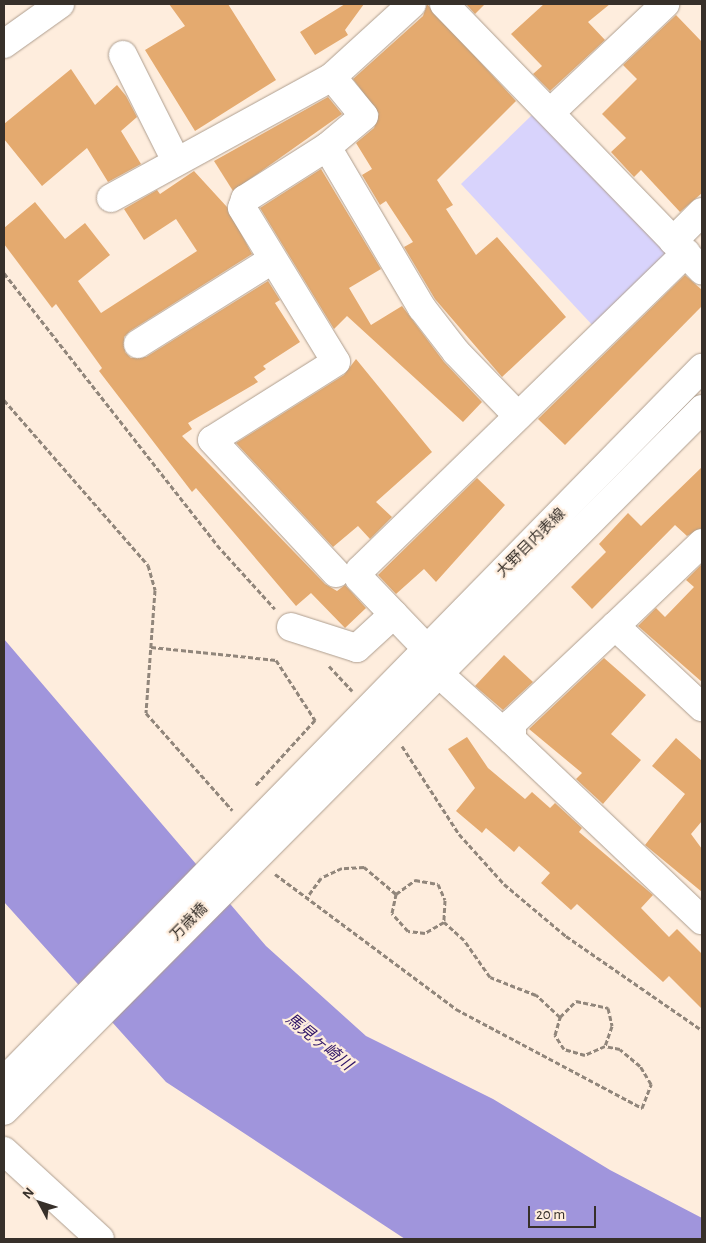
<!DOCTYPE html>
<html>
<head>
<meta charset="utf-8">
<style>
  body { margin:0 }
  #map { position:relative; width:706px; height:1243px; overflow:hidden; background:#feeddd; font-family:"Alegreya Sans","Noto Sans JP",sans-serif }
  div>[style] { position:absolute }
  .green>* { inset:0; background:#d8d3fc }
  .water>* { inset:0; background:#a095dc }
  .building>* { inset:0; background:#e4aa6f }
  .path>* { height:3px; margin-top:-1.5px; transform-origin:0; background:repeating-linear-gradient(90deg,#91867b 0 5px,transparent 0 7.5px) }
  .roads { filter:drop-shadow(0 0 1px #ae9e8f) drop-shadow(0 0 1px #ae9e8f) }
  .minor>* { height:28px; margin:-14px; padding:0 14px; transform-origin:14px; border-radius:14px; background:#fff }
  .major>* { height:28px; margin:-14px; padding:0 14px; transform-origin:14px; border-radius:14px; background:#fff }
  span { translate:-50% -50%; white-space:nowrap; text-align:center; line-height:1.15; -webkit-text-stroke:4.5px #feeddd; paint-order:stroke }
  .street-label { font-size:15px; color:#37302a }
  .water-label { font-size:16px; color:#2f1467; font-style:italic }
  .frame { position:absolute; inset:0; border:5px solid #37302a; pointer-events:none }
  .north { position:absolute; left:15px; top:1178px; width:50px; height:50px; -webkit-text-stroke:4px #feeddd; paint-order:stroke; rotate:310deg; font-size:14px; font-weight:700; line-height:20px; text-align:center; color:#37302a }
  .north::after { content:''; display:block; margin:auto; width:18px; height:22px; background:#37302a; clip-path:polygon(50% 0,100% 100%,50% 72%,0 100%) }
  .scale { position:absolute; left:528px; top:1206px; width:68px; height:22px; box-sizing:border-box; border:2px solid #37302a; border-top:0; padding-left:6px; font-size:15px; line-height:18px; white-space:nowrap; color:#37302a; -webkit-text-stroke:4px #feeddd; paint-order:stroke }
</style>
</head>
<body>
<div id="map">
  <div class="green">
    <div style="clip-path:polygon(532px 115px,670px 255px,595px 328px,461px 184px)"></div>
  </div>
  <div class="water">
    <div style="clip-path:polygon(4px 639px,266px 946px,366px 1036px,493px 1099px,610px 1170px,702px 1218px,702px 1239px,405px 1239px,166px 1082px,4px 902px)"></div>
  </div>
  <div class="building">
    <div style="clip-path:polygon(169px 4px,228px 4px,276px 80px,195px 131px,145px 50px,185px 26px)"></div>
    <div style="clip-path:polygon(345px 4px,364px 4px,345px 30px,348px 35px,315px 55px,300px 32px)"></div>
    <div style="clip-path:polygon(427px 4px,516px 101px,437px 180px,453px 205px,446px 209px,476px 255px,497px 237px,566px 317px,502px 377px,435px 299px,404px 247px,413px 242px,386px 201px,380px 205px,362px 175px,372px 169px,356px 143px,374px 128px,379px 114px,353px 79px,423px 16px)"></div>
    <div style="clip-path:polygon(466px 4px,485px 4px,475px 14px)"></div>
    <div style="clip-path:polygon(544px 4px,610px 4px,588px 22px,605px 40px,550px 91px,533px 74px,542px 66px,511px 34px)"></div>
    <div style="clip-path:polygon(676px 15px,702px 42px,702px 193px,680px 212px,641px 170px,634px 177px,611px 152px,626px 138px,602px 114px,637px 79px,623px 65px)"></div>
    <div style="clip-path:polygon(71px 69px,95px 105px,117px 85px,126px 96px,137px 117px,121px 131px,141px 164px,108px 182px,87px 148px,42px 186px,4px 139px,4px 124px)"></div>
    <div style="clip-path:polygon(328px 97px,342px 114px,233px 191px,214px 161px)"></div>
    <div style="clip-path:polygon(321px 169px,381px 269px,349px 288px,371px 325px,402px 306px,444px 362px,482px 402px,463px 422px,347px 316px,334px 329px,260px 208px)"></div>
    <div style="clip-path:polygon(194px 171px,227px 207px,252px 254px,130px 331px,124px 337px,125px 352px,131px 358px,146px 357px,268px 281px,280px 300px,275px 303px,300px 342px,263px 366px,266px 369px,254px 377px,258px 382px,188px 423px,192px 429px,182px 436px,325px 584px,337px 591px,345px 585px,366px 608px,345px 628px,311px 593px,296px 606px,196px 488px,192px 492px,99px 371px,102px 368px,56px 304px,52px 308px,4px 244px,4px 228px,35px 202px,65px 239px,85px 223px,110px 255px,78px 281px,101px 313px,197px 251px,176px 219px,144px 240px,124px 209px,157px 190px,160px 194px)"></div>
    <div style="clip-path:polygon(685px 275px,702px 290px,702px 306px,565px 445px,538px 419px)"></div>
    <div style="clip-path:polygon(356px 359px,432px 452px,376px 502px,392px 517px,370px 539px,358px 526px,333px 547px,236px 443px,344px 375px)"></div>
    <div style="clip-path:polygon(702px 467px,702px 528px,687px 536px,675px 525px,592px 609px,571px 587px,606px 552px,599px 544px,628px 513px,641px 526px)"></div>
    <div style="clip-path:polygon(477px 478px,505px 505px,436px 582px,424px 569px,396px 594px,378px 575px)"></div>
    <div style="clip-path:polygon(702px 564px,702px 682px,638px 626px,656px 608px,665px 617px,694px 587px,686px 580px)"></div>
    <div style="clip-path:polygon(504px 655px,533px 682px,503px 710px,475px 686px)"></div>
    <div style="clip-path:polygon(604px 658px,646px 695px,611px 734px,641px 760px,603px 804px,576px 779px,582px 773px,529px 729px)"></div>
    <div style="clip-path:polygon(467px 737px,488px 768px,525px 799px,532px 792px,550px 808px,555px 803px,582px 828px,579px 832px,653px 895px,641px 908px,669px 937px,677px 929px,702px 954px,702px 1009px,669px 976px,663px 982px,577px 904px,571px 910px,541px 883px,550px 873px,519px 846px,514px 852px,486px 828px,482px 833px,456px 811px,475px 788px,448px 749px)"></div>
    <div style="clip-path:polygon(676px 738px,702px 761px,702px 821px,691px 834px,702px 849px,702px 892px,645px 845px,685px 794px,652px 766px)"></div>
  </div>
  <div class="path">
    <div style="left:4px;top:273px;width:345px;rotate:51.9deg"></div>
    <div style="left:217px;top:545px;width:86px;rotate:47.8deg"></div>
    <div style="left:4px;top:400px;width:219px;rotate:48.9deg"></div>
    <div style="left:148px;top:565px;width:26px;rotate:74deg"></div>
    <div style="left:155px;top:590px;width:123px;rotate:94.2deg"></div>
    <div style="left:146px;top:713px;width:130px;rotate:48.4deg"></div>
    <div style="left:151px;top:647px;width:126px;rotate:5.9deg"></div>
    <div style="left:276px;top:660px;width:72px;rotate:57deg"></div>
    <div style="left:315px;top:720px;width:89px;rotate:132.3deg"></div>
    <div style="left:329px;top:666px;width:34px;rotate:47deg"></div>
    <div style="left:402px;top:746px;width:105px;rotate:57.1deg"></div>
    <div style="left:459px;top:834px;width:67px;rotate:48deg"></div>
    <div style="left:504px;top:884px;width:81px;rotate:40deg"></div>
    <div style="left:566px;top:936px;width:165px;rotate:34.7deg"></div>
    <div style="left:275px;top:874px;width:226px;rotate:36.7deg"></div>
    <div style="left:456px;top:1009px;width:211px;rotate:28deg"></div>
    <div style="left:642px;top:1108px;width:26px;rotate:-69deg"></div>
    <div style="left:651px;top:1084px;width:21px;rotate:-121deg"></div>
    <div style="left:640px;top:1066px;width:26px;rotate:-140deg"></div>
    <div style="left:620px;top:1049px;width:15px;rotate:-169deg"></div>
    <div style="left:605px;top:1046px;width:22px;rotate:156deg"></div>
    <div style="left:585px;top:1055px;width:22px;rotate:-164deg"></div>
    <div style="left:564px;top:1049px;width:17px;rotate:-123deg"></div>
    <div style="left:555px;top:1035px;width:19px;rotate:-74deg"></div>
    <div style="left:560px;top:1017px;width:33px;rotate:-137deg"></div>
    <div style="left:536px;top:995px;width:49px;rotate:-158.6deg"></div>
    <div style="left:490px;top:977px;width:45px;rotate:-125.1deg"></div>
    <div style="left:464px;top:940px;width:27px;rotate:-138deg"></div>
    <div style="left:444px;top:922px;width:22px;rotate:150deg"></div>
    <div style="left:425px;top:933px;width:17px;rotate:-173deg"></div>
    <div style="left:408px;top:931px;width:24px;rotate:-132deg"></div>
    <div style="left:392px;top:913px;width:19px;rotate:-78deg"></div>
    <div style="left:396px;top:894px;width:42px;rotate:-139.8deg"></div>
    <div style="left:364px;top:867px;width:22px;rotate:177deg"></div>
    <div style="left:342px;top:868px;width:23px;rotate:155deg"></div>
    <div style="left:321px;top:878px;width:24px;rotate:126deg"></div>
    <div style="left:396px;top:894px;width:24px;rotate:-36deg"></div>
    <div style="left:415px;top:880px;width:23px;rotate:10deg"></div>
    <div style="left:438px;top:884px;width:17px;rotate:66deg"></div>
    <div style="left:445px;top:900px;width:22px;rotate:93deg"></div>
    <div style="left:560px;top:1017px;width:23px;rotate:-45deg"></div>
    <div style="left:576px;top:1001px;width:33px;rotate:12deg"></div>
    <div style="left:608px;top:1008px;width:18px;rotate:77deg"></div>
    <div style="left:612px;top:1026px;width:21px;rotate:109deg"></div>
  </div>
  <div class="roads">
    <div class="minor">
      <div style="left:444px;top:4px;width:371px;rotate:45.9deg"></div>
      <div style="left:4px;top:44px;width:69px;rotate:-35.5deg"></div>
      <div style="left:123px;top:55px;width:119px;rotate:63.4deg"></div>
      <div style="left:332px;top:77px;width:50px;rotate:50.6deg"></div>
      <div style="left:364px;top:116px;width:48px;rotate:140deg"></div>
      <div style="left:327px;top:147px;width:97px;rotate:147.6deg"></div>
      <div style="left:245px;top:199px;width:9px;rotate:108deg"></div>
      <div style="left:242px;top:208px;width:180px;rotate:58.6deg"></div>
      <div style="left:336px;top:362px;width:146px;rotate:147.8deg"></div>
      <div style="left:212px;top:440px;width:182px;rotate:47deg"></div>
      <div style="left:552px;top:111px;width:156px;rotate:-43.4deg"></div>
      <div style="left:327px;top:147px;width:187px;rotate:59.5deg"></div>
      <div style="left:422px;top:308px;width:56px;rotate:52.3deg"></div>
      <div style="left:456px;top:352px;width:89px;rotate:45.9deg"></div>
      <div style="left:111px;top:198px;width:252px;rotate:-28.7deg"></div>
      <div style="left:332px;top:77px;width:108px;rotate:-42.4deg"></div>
      <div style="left:673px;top:241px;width:41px;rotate:-45deg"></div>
      <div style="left:138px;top:344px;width:158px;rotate:-32.1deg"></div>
      <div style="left:702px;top:543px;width:120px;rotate:136.3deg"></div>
      <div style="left:615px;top:626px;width:119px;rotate:43deg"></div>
      <div style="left:615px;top:626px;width:141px;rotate:136.7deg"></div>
      <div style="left:512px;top:723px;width:17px;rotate:90deg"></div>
      <div style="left:512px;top:740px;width:262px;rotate:43.5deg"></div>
      <div style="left:291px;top:627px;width:69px;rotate:17.7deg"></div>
      <div style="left:357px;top:648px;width:50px;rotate:-42.6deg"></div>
      <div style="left:427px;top:649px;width:98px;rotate:-133.8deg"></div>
      <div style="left:359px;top:578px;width:8px;rotate:-83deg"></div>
      <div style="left:360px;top:570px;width:455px;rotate:-44.2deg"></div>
      <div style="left:437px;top:672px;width:101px;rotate:42.2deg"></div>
      <div style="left:4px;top:1151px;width:130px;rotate:42.5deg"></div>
    </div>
    <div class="major">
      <div style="left:4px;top:1081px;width:998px;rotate:-45.61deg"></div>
      <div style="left:4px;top:1111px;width:990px;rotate:-45.16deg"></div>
    </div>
  </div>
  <div class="street-label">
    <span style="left:531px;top:543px;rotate:-45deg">大野目内表線</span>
    <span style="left:189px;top:922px;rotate:-45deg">万歳橋</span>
  </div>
  <div class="water-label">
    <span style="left:319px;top:1042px;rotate:39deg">馬見ヶ崎川</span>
  </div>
  <div class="frame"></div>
  <div class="north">N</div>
  <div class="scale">20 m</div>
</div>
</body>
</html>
